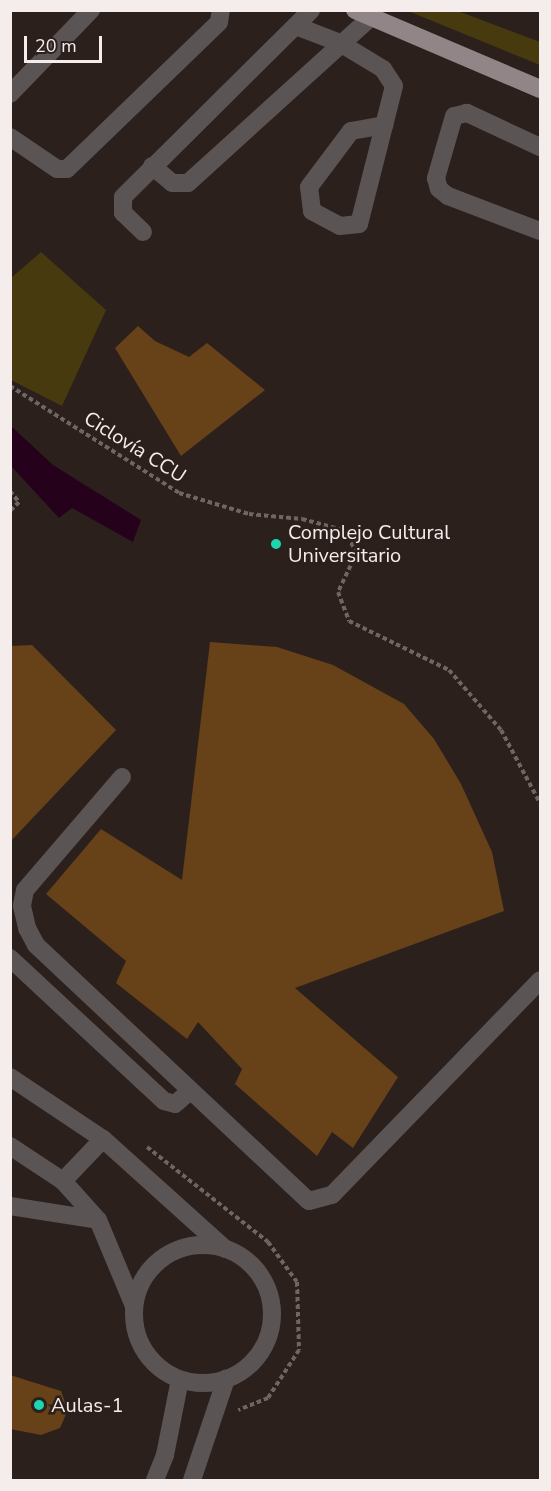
<!DOCTYPE html>
<html>
<head>
<meta charset="utf-8">
<style>
  body { margin:0 }
  #map { position:relative; width:551px; height:1491px; overflow:hidden; background:#2b201c; font-family:"Nunito Sans",sans-serif }
  div>[style] { position:absolute }
  .green>* { inset:0; background:#473a0e }
  .water>* { inset:0; background:#26011c }
  .building>* { inset:0; background:#674118 }
  .path>* { height:4px; margin-top:-2px; transform-origin:0; background:repeating-linear-gradient(90deg,#6f6562 0 4.5px,transparent 0 7.5px) }
  .minor>* { height:18px; margin:-9px; padding:0 9px; transform-origin:9px; border-radius:9px; background:#5b5455 }
  .minor>.ring { margin:-9px; padding:0; box-sizing:content-box; background:none; border:18px solid #5b5455; border-radius:50% }
  .major>* { height:18px; margin:-9px; padding:0 9px; transform-origin:9px; border-radius:9px; background:#928587 }
  .dots>* { width:16px; height:16px; translate:-50% -50%; box-sizing:border-box; border:3px solid #2b201c; border-radius:50% }
  span { translate:-50% -50%; white-space:nowrap; text-align:center; line-height:1.15; -webkit-text-stroke:5px #2b201c; paint-order:stroke }
  .street-label { font-size:20px; color:#f5edeb }
  .poi-label { font-size:20px; color:#f5edeb }
  .left { translate:0 -50%; text-align:left }
  .frame { position:absolute; inset:0; border:12px solid #f5edeb; pointer-events:none }
  .scale { position:absolute; left:24px; top:36px; width:78px; height:27px; box-sizing:border-box; border:3px solid #f5edeb; border-top:0; padding-left:8px; font-size:18px; line-height:21px; white-space:nowrap; color:#f5edeb; -webkit-text-stroke:4px #2b201c; paint-order:stroke }
</style>
</head>
<body>
<div id="map">
  <div class="green">
    <div style="clip-path:polygon(408px 11px,458px 11px,540px 42px,540px 65px)"></div>
    <div style="clip-path:polygon(41px 252px,106px 310px,62px 406px,11px 380px,11px 278px)"></div>
  </div>
  <div class="water">
    <div style="clip-path:polygon(10px 425px,53px 465px,141px 520px,133px 542px,72px 508px,59px 518px,11px 466px)"></div>
  </div>
  <div class="building">
    <div style="clip-path:polygon(138px 326px,155px 341px,189px 357px,207px 343px,265px 390px,181px 456px,115px 348px)"></div>
    <div style="clip-path:polygon(210px 642px,277px 647px,333px 665px,404px 704px,434px 739px,461px 784px,492px 852px,504px 911px,295px 988px,398px 1077px,353px 1148px,332px 1132px,317px 1156px,235px 1084px,242px 1069px,198px 1022px,187px 1039px,116px 983px,126px 961px,46px 894px,101px 829px,182px 880px)"></div>
    <div style="clip-path:polygon(32px 645px,116px 730px,10px 842px,10px 646px)"></div>
    <div style="clip-path:polygon(10px 1375px,61px 1391px,68px 1410px,60px 1428px,41px 1435px,10px 1429px)"></div>
  </div>
  <div class="path">
    <div style="left:10px;top:386px;width:200px;rotate:32.3deg"></div>
    <div style="left:179px;top:493px;width:73px;rotate:16.7deg"></div>
    <div style="left:249px;top:514px;width:53px;rotate:5.4deg"></div>
    <div style="left:302px;top:519px;width:42px;rotate:15deg"></div>
    <div style="left:343px;top:530px;width:26px;rotate:58deg"></div>
    <div style="left:357px;top:552px;width:44px;rotate:115.4deg"></div>
    <div style="left:338px;top:592px;width:31px;rotate:69deg"></div>
    <div style="left:349px;top:621px;width:111px;rotate:26.1deg"></div>
    <div style="left:449px;top:670px;width:79px;rotate:49.1deg"></div>
    <div style="left:501px;top:730px;width:83px;rotate:61.9deg"></div>
    <div style="left:10px;top:491px;width:14px;rotate:51deg"></div>
    <div style="left:19px;top:502px;width:13px;rotate:135deg"></div>
    <div style="left:147px;top:1147px;width:154px;rotate:38.1deg"></div>
    <div style="left:268px;top:1242px;width:49px;rotate:54.1deg"></div>
    <div style="left:297px;top:1282px;width:68px;rotate:88.3deg"></div>
    <div style="left:299px;top:1350px;width:57px;rotate:122.9deg"></div>
    <div style="left:268px;top:1398px;width:32px;rotate:158deg"></div>
  </div>
  <div class="minor">
    <div style="left:296px;top:26px;width:47px;rotate:21.1deg"></div>
    <div style="left:340px;top:43px;width:50px;rotate:31.2deg"></div>
    <div style="left:383px;top:69px;width:20px;rotate:57deg"></div>
    <div style="left:394px;top:86px;width:142px;rotate:104.2deg"></div>
    <div style="left:359px;top:224px;width:19px;rotate:174deg"></div>
    <div style="left:340px;top:226px;width:32px;rotate:-152deg"></div>
    <div style="left:312px;top:211px;width:24px;rotate:-97deg"></div>
    <div style="left:309px;top:187px;width:70px;rotate:-53.1deg"></div>
    <div style="left:351px;top:131px;width:34px;rotate:-10deg"></div>
    <div style="left:10px;top:94px;width:117px;rotate:-46deg"></div>
    <div style="left:10px;top:137px;width:57px;rotate:34.2deg"></div>
    <div style="left:57px;top:169px;width:10px"></div>
    <div style="left:67px;top:169px;width:211px;rotate:-44deg"></div>
    <div style="left:219px;top:22px;width:12px;rotate:-81deg"></div>
    <div style="left:540px;top:147px;width:81px;rotate:-155deg"></div>
    <div style="left:467px;top:113px;width:13px;rotate:167deg"></div>
    <div style="left:454px;top:116px;width:65px;rotate:106.2deg"></div>
    <div style="left:436px;top:178px;width:11px;rotate:75deg"></div>
    <div style="left:439px;top:189px;width:11px;rotate:38deg"></div>
    <div style="left:448px;top:196px;width:98px;rotate:20.8deg"></div>
    <div style="left:152px;top:166px;width:26px;rotate:40deg"></div>
    <div style="left:172px;top:183px;width:16px"></div>
    <div style="left:188px;top:183px;width:247px;rotate:-42.2deg"></div>
    <div style="left:143px;top:232px;width:28px;rotate:-136deg"></div>
    <div style="left:123px;top:213px;width:16px;rotate:-90deg"></div>
    <div style="left:123px;top:197px;width:265px;rotate:-44.8deg"></div>
    <div style="left:122px;top:777px;width:149px;rotate:130.6deg"></div>
    <div style="left:25px;top:890px;width:16px;rotate:101deg"></div>
    <div style="left:22px;top:906px;width:23px;rotate:77deg"></div>
    <div style="left:27px;top:928px;width:19px;rotate:62deg"></div>
    <div style="left:36px;top:945px;width:374px;rotate:43.2deg"></div>
    <div style="left:309px;top:1201px;width:24px;rotate:-15deg"></div>
    <div style="left:332px;top:1195px;width:299px;rotate:-45.9deg"></div>
    <div style="left:10px;top:958px;width:210px;rotate:42.9deg"></div>
    <div style="left:164px;top:1101px;width:11px;rotate:15deg"></div>
    <div style="left:175px;top:1104px;width:18px;rotate:-41deg"></div>
    <div style="left:10px;top:1077px;width:112px;rotate:33.7deg"></div>
    <div style="left:103px;top:1139px;width:164px;rotate:42deg"></div>
    <div style="left:10px;top:1146px;width:64px;rotate:33.4deg"></div>
    <div style="left:63px;top:1181px;width:52px;rotate:48.1deg"></div>
    <div style="left:98px;top:1220px;width:93px;rotate:67.3deg"></div>
    <div style="left:63px;top:1181px;width:58px;rotate:-46.4deg"></div>
    <div style="left:10px;top:1206px;width:89px;rotate:9deg"></div>
    <div class="ring" style="left:134px;top:1245px;width:120px;height:120px"></div>
    <div style="left:155px;top:1480px;width:27px;rotate:-68deg"></div>
    <div style="left:165px;top:1455px;width:77px;rotate:-78.8deg"></div>
    <div style="left:192px;top:1480px;width:107px;rotate:-71.4deg"></div>
  </div>
  <div class="major">
    <div style="left:355px;top:10px;width:201px;rotate:23.1deg"></div>
  </div>
  <div class="dots">
    <div style="left:276px;top:544px;background:#1dd5b1"></div>
    <div style="left:39px;top:1405px;background:#1dd5b1"></div>
  </div>
  <div class="street-label">
    <span style="left:135px;top:447px;rotate:32deg">Ciclovía CCU</span>
  </div>
  <div class="poi-label">
    <span class="left" style="left:288px;top:544px">Complejo Cultural<br>Universitario</span>
    <span class="left" style="left:51px;top:1405px">Aulas-1</span>
  </div>
  <div class="frame"></div>
  <div class="scale">20 m</div>
</div>
</body>
</html>
